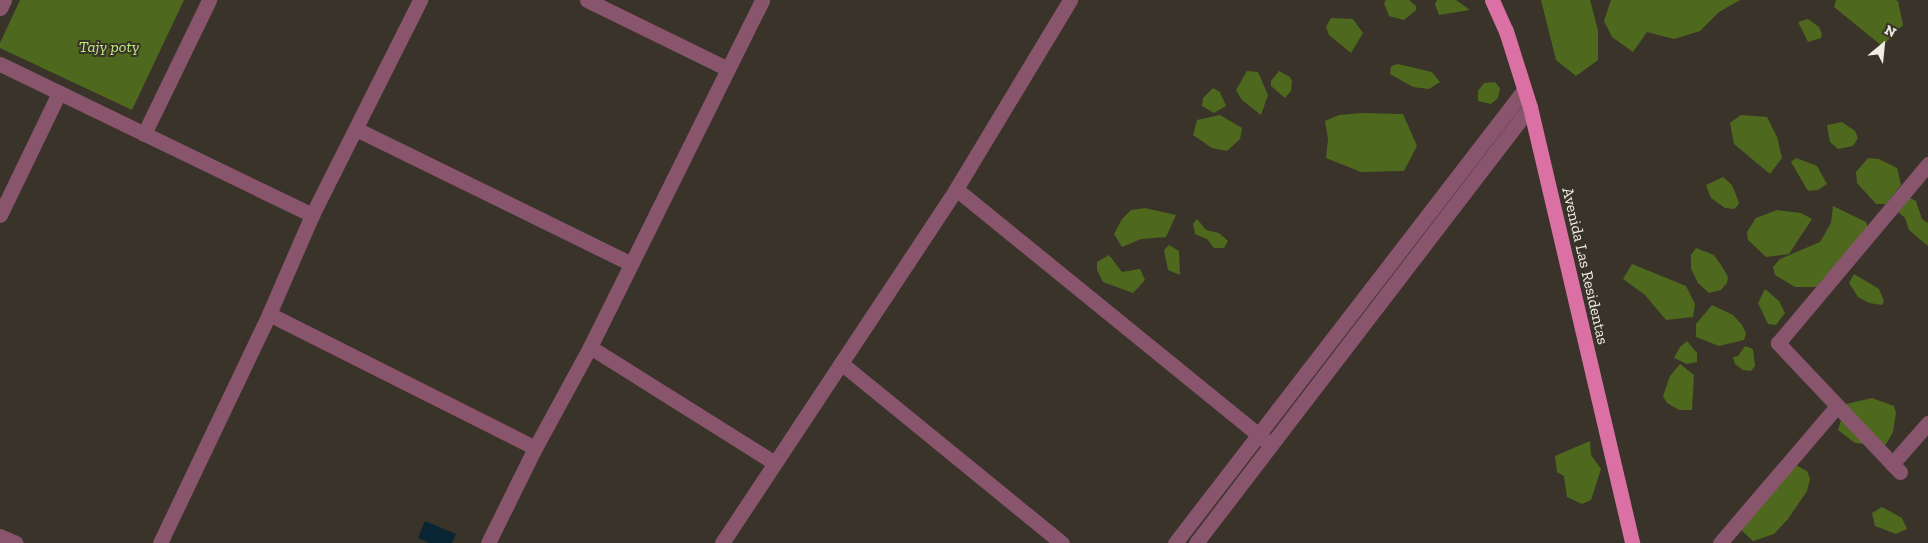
<!DOCTYPE html>
<html>
<head>
<meta charset="utf-8">
<style>
  body { margin:0 }
  #map { position:relative; width:1928px; height:543px; overflow:hidden; background:#39332a; font-family:"Zilla Slab",serif }
  div>[style] { position:absolute }
  .green>* { inset:0; background:#4e691d }
  .water>* { inset:0; background:#0a2635 }
  .street>* { height:15px; margin:-7.5px; padding:0 7.5px; transform-origin:7.5px; border-radius:7.5px; background:#89556d }
  .primary>* { height:15px; margin:-7.5px; padding:0 7.5px; transform-origin:7.5px; border-radius:7.5px; background:#da70a4 }
  span { translate:-50% -50%; white-space:nowrap; text-align:center; line-height:1.15; -webkit-text-stroke:4px #39332a; paint-order:stroke }
  .park-label { font-size:16px; color:#c1eb83; font-style:italic }
  .street-label { font-size:16px; color:#f0ece6 }
  .north { position:absolute; left:1858px; top:20px; width:50px; height:50px; -webkit-text-stroke:4px #39332a; paint-order:stroke; rotate:28deg; font-size:14px; font-weight:700; line-height:20px; text-align:center; color:#f0ece6 }
  .north::after { content:''; display:block; margin:auto; width:18px; height:22px; background:#f0ece6; clip-path:polygon(50% 0,100% 100%,50% 72%,0 100%) }
</style>
</head>
<body>
<div id="map">
  <div class="green">
    <div style="clip-path:polygon(20px 0,184px 0,132px 110px,0 48px,0 43px)"></div>
    <div style="clip-path:polygon(1386px 0,1409px 0,1416px 6px,1416px 10px,1404px 20px,1389px 16px,1384px 3px)"></div>
    <div style="clip-path:polygon(1437px 0,1456px 0,1470px 10px,1439px 15px,1435px 4px)"></div>
    <div style="clip-path:polygon(1541px 0,1590px 0,1598px 30px,1598px 60px,1576px 76px,1556px 60px)"></div>
    <div style="clip-path:polygon(1611px 0,1740px 0,1719px 12px,1700px 31px,1674px 39px,1647px 32px,1633px 52px,1612px 37px,1604px 21px)"></div>
    <div style="clip-path:polygon(1836px 0,1895px 0,1898px 1px,1903px 25px,1882px 46px,1834px 7px)"></div>
    <div style="clip-path:polygon(1331px 18px,1353px 19px,1363px 33px,1351px 53px,1329px 35px,1326px 27px)"></div>
    <div style="clip-path:polygon(1808px 19px,1819px 27px,1822px 34px,1821px 38px,1808px 42px,1798px 22px)"></div>
    <div style="clip-path:polygon(1398px 64px,1432px 72px,1440px 82px,1429px 89px,1413px 87px,1390px 74px,1391px 66px)"></div>
    <div style="clip-path:polygon(1247px 71px,1258px 72px,1268px 95px,1261px 115px,1242px 100px,1236px 90px)"></div>
    <div style="clip-path:polygon(1279px 71px,1290px 77px,1292px 81px,1291px 91px,1285px 98px,1271px 86px,1271px 81px)"></div>
    <div style="clip-path:polygon(1495px 82px,1500px 88px,1498px 98px,1491px 104px,1478px 101px,1478px 91px,1484px 83px)"></div>
    <div style="clip-path:polygon(1213px 88px,1220px 92px,1226px 106px,1214px 113px,1202px 106px,1203px 98px)"></div>
    <div style="clip-path:polygon(1362px 113px,1403px 114px,1417px 146px,1404px 171px,1361px 172px,1326px 158px,1328px 139px,1325px 121px,1339px 115px)"></div>
    <div style="clip-path:polygon(1220px 115px,1242px 128px,1240px 139px,1227px 151px,1212px 148px,1193px 135px,1197px 120px)"></div>
    <div style="clip-path:polygon(1741px 115px,1767px 117px,1777px 137px,1782px 158px,1770px 174px,1734px 144px,1730px 123px)"></div>
    <div style="clip-path:polygon(1842px 122px,1855px 131px,1858px 138px,1853px 146px,1838px 149px,1830px 142px,1827px 125px)"></div>
    <div style="clip-path:polygon(1796px 158px,1817px 166px,1827px 184px,1818px 190px,1808px 191px,1791px 162px)"></div>
    <div style="clip-path:polygon(1868px 158px,1879px 159px,1897px 168px,1901px 185px,1886px 204px,1876px 204px,1857px 183px,1856px 172px)"></div>
    <div style="clip-path:polygon(1723px 177px,1732px 185px,1738px 200px,1739px 204px,1734px 209px,1725px 208px,1711px 198px,1706px 185px)"></div>
    <div style="clip-path:polygon(1908px 197px,1916px 201px,1922px 219px,1928px 223px,1928px 246px,1909px 230px,1905px 218px,1896px 210px)"></div>
    <div style="clip-path:polygon(1833px 206px,1866px 222px,1868px 227px,1816px 287px,1795px 287px,1775px 275px,1773px 267px,1780px 259px,1820px 242px,1831px 223px)"></div>
    <div style="clip-path:polygon(1145px 208px,1176px 215px,1166px 237px,1141px 239px,1122px 247px,1114px 234px,1122px 219px,1131px 210px)"></div>
    <div style="clip-path:polygon(1777px 210px,1801px 213px,1812px 219px,1789px 254px,1766px 257px,1748px 240px,1747px 232px,1756px 218px)"></div>
    <div style="clip-path:polygon(1197px 219px,1206px 230px,1219px 233px,1228px 241px,1224px 248px,1214px 248px,1207px 239px,1195px 234px,1193px 224px)"></div>
    <div style="clip-path:polygon(1169px 245px,1179px 251px,1180px 275px,1168px 270px,1164px 250px)"></div>
    <div style="clip-path:polygon(1696px 248px,1714px 255px,1723px 268px,1728px 277px,1727px 283px,1721px 290px,1709px 293px,1698px 283px,1691px 269px,1691px 255px)"></div>
    <div style="clip-path:polygon(1109px 255px,1122px 272px,1140px 269px,1145px 280px,1133px 293px,1103px 282px,1097px 270px,1097px 262px)"></div>
    <div style="clip-path:polygon(1632px 264px,1686px 286px,1695px 304px,1693px 317px,1666px 320px,1645px 295px,1623px 279px)"></div>
    <div style="clip-path:polygon(1854px 274px,1879px 289px,1884px 301px,1882px 305px,1869px 303px,1858px 297px,1849px 283px)"></div>
    <div style="clip-path:polygon(1765px 289px,1779px 301px,1785px 313px,1776px 325px,1768px 324px,1758px 303px)"></div>
    <div style="clip-path:polygon(1712px 305px,1733px 315px,1742px 325px,1746px 333px,1744px 340px,1719px 346px,1696px 337px,1696px 324px)"></div>
    <div style="clip-path:polygon(1687px 341px,1697px 353px,1697px 362px,1687px 364px,1674px 358px,1680px 347px)"></div>
    <div style="clip-path:polygon(1745px 346px,1753px 349px,1755px 366px,1751px 371px,1743px 370px,1735px 364px,1733px 357px,1738px 356px)"></div>
    <div style="clip-path:polygon(1680px 364px,1694px 375px,1692px 410px,1679px 410px,1667px 403px,1663px 396px,1670px 376px)"></div>
    <div style="clip-path:polygon(1872px 398px,1894px 406px,1896px 413px,1893px 432px,1885px 446px,1855px 443px,1838px 430px,1846px 404px)"></div>
    <div style="clip-path:polygon(1590px 441px,1591px 455px,1601px 469px,1591px 500px,1582px 504px,1567px 497px,1564px 476px,1557px 472px,1555px 456px)"></div>
    <div style="clip-path:polygon(1792px 463px,1807px 471px,1810px 479px,1807px 491px,1788px 519px,1774px 534px,1753px 541px,1738px 527px)"></div>
    <div style="clip-path:polygon(1882px 507px,1902px 518px,1907px 529px,1896px 534px,1875px 526px,1872px 513px)"></div>
  </div>
  <div class="water">
    <div style="clip-path:polygon(425px 521px,456px 534px,452px 543px,429px 543px,418px 538px)"></div>
  </div>
  <div class="street">
    <div style="left:587px;top:0;width:157px;rotate:26.1deg"></div>
    <div style="left:0;top:8px;width:9px;rotate:-63deg"></div>
    <div style="left:0;top:64px;width:347px;rotate:25.8deg"></div>
    <div style="left:356px;top:129px;width:305px;rotate:26.1deg"></div>
    <div style="left:144px;top:134px;width:149px;rotate:-64.1deg"></div>
    <div style="left:956px;top:189px;width:398px;rotate:39.1deg"></div>
    <div style="left:0;top:215px;width:136px;rotate:-64.2deg"></div>
    <div style="left:269px;top:314px;width:298px;rotate:26.7deg"></div>
    <div style="left:590px;top:347px;width:218px;rotate:32.1deg"></div>
    <div style="left:841px;top:363px;width:285px;rotate:39.2deg"></div>
    <div style="left:1892px;top:464px;width:55px;rotate:-48.7deg"></div>
    <div style="left:1900px;top:472px;width:178px;rotate:-133.4deg"></div>
    <div style="left:1778px;top:343px;width:234px;rotate:-50deg"></div>
    <div style="left:0;top:536px;width:17px;rotate:24deg"></div>
    <div style="left:160px;top:543px;width:254px;rotate:-64.5deg"></div>
    <div style="left:269px;top:314px;width:108px;rotate:-66.5deg"></div>
    <div style="left:312px;top:215px;width:241px;rotate:-63.3deg"></div>
    <div style="left:488px;top:543px;width:106px;rotate:-63.7deg"></div>
    <div style="left:535px;top:448px;width:115px;rotate:-61.4deg"></div>
    <div style="left:590px;top:347px;width:387px;rotate:-63.6deg"></div>
    <div style="left:722px;top:543px;width:424px;rotate:-56.5deg"></div>
    <div style="left:956px;top:189px;width:221px;rotate:-58.9deg"></div>
    <div style="left:1175px;top:543px;width:572px;rotate:-52.39deg"></div>
    <div style="left:1196px;top:543px;width:549px;rotate:-52.55deg"></div>
    <div style="left:1720px;top:543px;width:180px;rotate:-49.5deg"></div>
  </div>
  <div class="primary">
    <div style="left:1492px;top:0;width:34px;rotate:66deg"></div>
    <div style="left:1506px;top:31px;width:80px;rotate:72.5deg"></div>
    <div style="left:1530px;top:107px;width:448px;rotate:76.8deg"></div>
  </div>
  <div class="park-label">
    <span style="left:109px;top:47px">Tajy poty</span>
  </div>
  <div class="street-label">
    <span style="left:1585px;top:266px;rotate:77deg">Avenida Las Residentas</span>
  </div>
  <div class="north">N</div>
</div>
</body>
</html>
